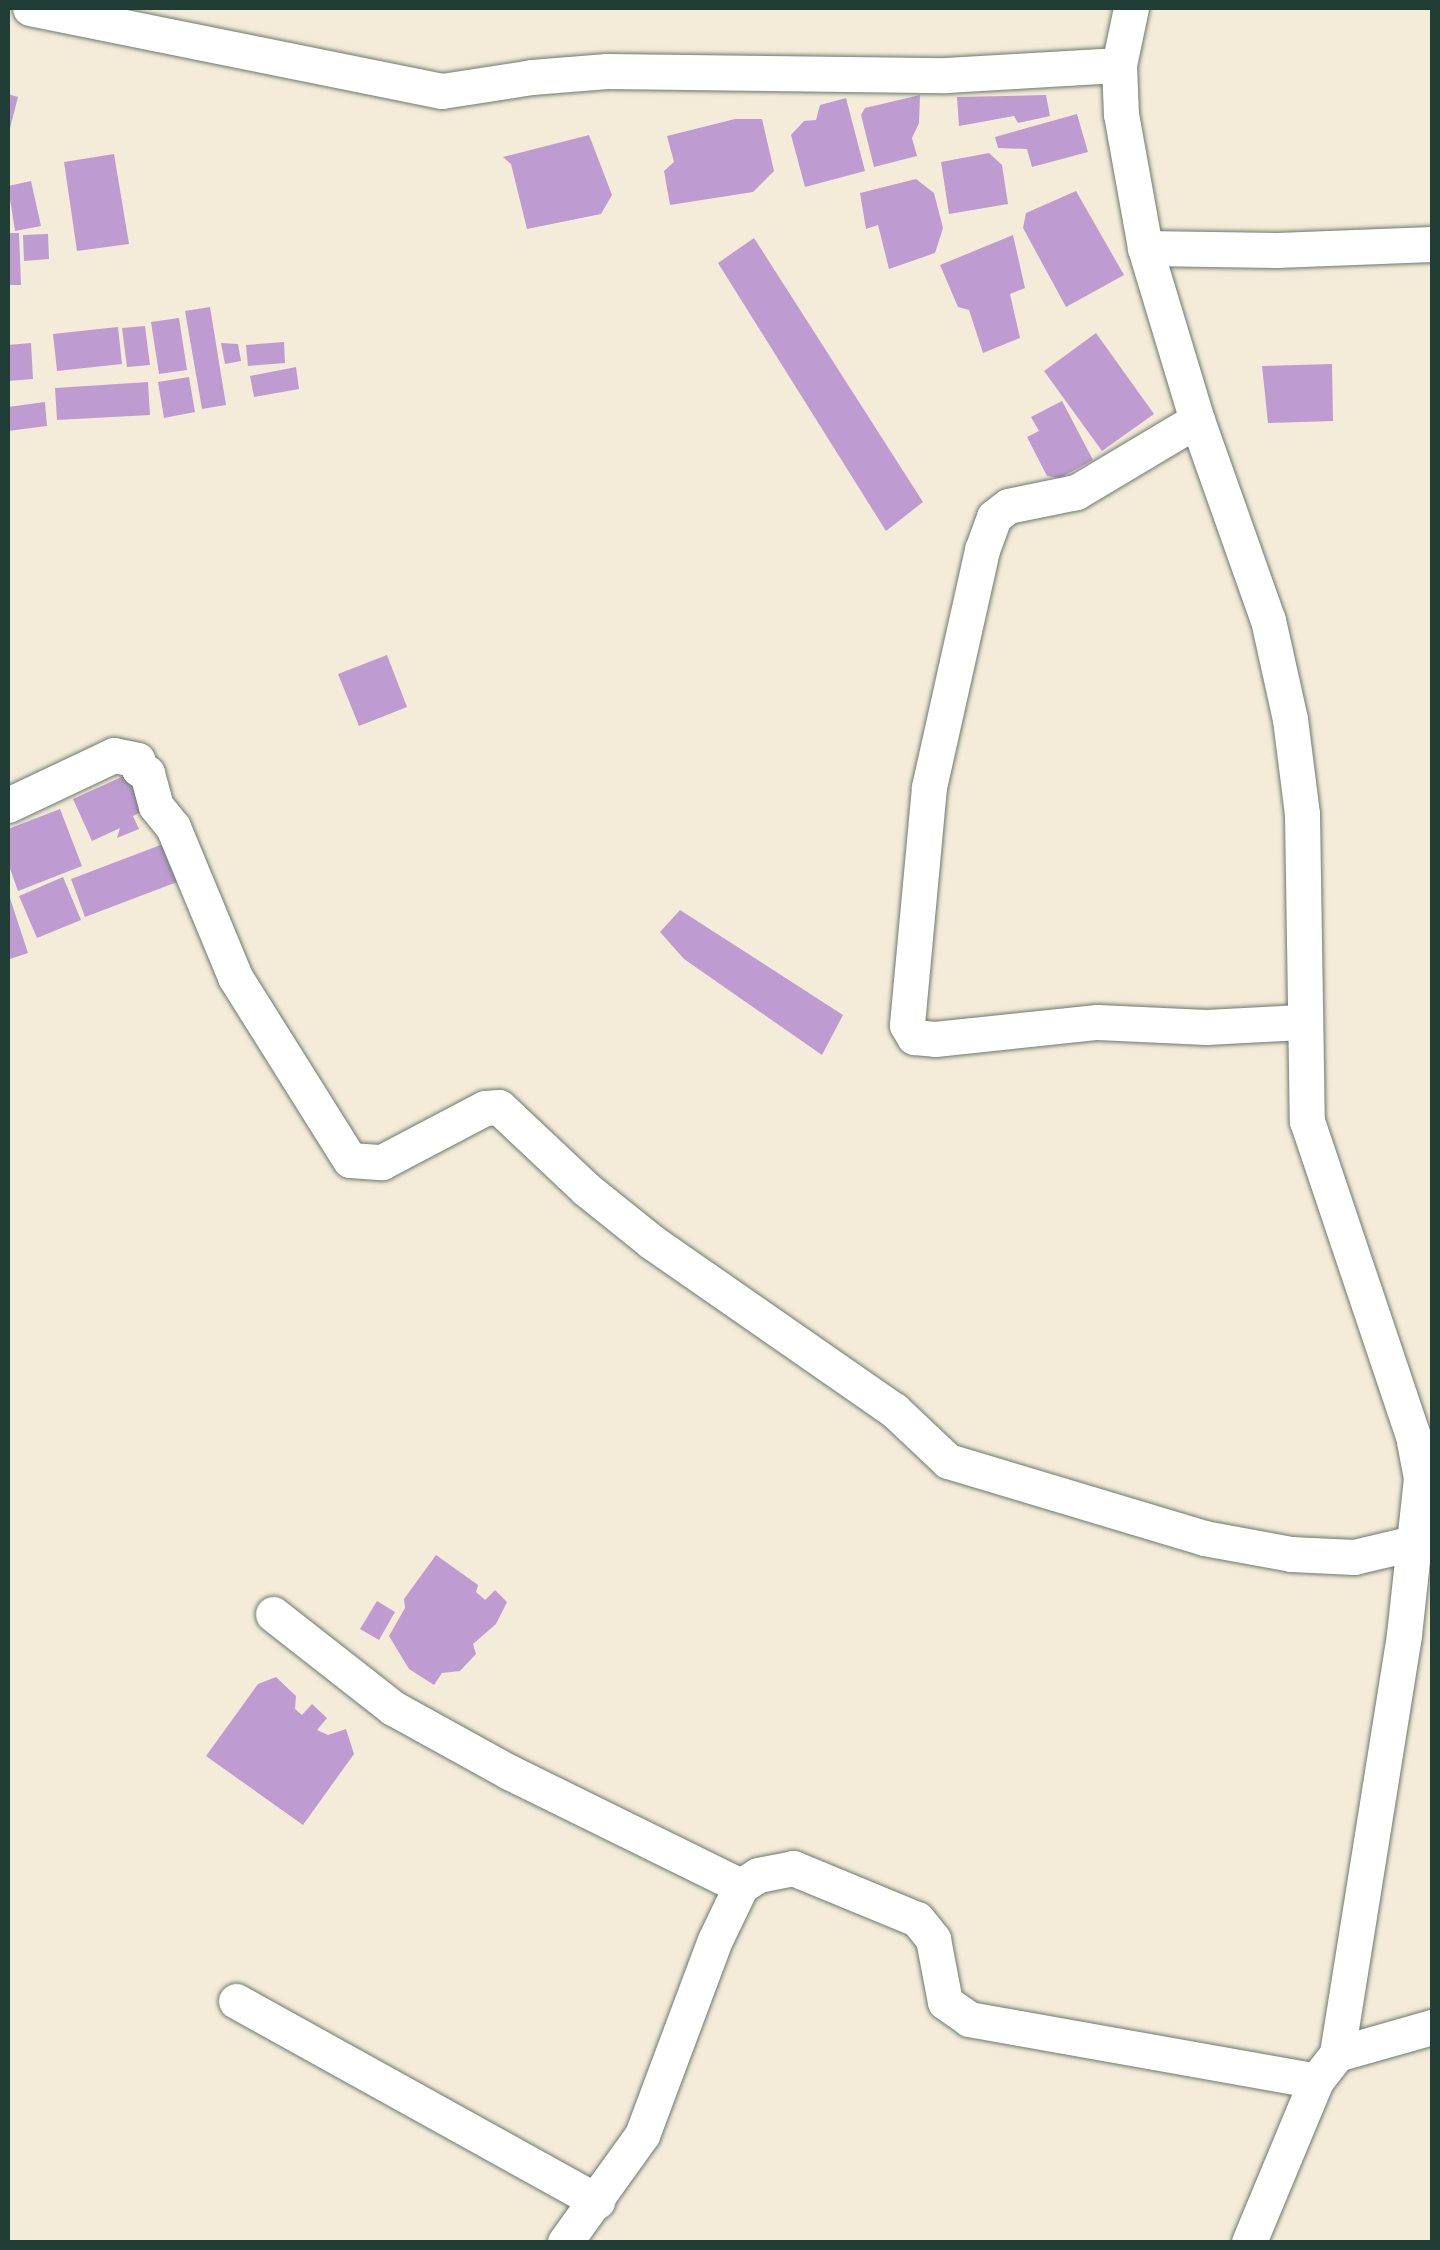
<!DOCTYPE html>
<html>
<head>
<meta charset="utf-8">
<style>
  body { margin:0 }
  #map { position:relative; width:1440px; height:2250px; overflow:hidden; background:#f4ecd8; font-family:Sriracha,sans-serif }
  div>[style] { position:absolute }
  .building>* { inset:0; background:#be9cd2 }
  .roads { filter:drop-shadow(0 0 2px #6a7a6d) drop-shadow(0 0 2px #6a7a6d) }
  .street>* { height:35px; margin:-17.5px; padding:0 17.5px; transform-origin:17.5px; border-radius:17.5px; background:#fff }
  span { translate:-50% -50%; white-space:nowrap; text-align:center; line-height:1.15; -webkit-text-stroke:10px #fdfcf7; paint-order:stroke }
  .frame { position:absolute; inset:0; border:10px solid #1f3d34; pointer-events:none }
</style>
</head>
<body>
<div id="map">
  <div class="building">
    <div style="clip-path:polygon(8px 94px,18px 97px,9px 132px,8px 131px)"></div>
    <div style="clip-path:polygon(920px 95px,919px 123px,912px 138px,917px 156px,874px 167px,861px 115px,865px 108px)"></div>
    <div style="clip-path:polygon(1046px 95px,1050px 116px,1018px 123px,1014px 116px,959px 126px,957px 97px)"></div>
    <div style="clip-path:polygon(846px 98px,865px 171px,805px 187px,791px 135px,804px 121px,816px 120px,820px 105px)"></div>
    <div style="clip-path:polygon(1077px 114px,1088px 152px,1032px 167px,1027px 149px,998px 148px,995px 137px)"></div>
    <div style="clip-path:polygon(735px 119px,762px 119px,774px 171px,753px 192px,670px 205px,664px 171px,674px 162px,667px 136px)"></div>
    <div style="clip-path:polygon(589px 135px,612px 195px,601px 214px,527px 229px,511px 164px,503px 157px)"></div>
    <div style="clip-path:polygon(989px 153px,1002px 165px,1008px 204px,949px 214px,941px 162px)"></div>
    <div style="clip-path:polygon(114px 154px,129px 244px,77px 251px,64px 162px)"></div>
    <div style="clip-path:polygon(916px 179px,934px 193px,943px 228px,935px 253px,889px 269px,878px 225px,866px 229px,860px 193px)"></div>
    <div style="clip-path:polygon(31px 181px,41px 226px,15px 231px,8px 186px)"></div>
    <div style="clip-path:polygon(1076px 191px,1124px 275px,1066px 307px,1023px 228px,1026px 213px)"></div>
    <div style="clip-path:polygon(8px 233px,19px 233px,21px 285px,8px 285px)"></div>
    <div style="clip-path:polygon(48px 234px,49px 259px,24px 261px,23px 235px)"></div>
    <div style="clip-path:polygon(1013px 235px,1025px 288px,1010px 294px,1020px 338px,983px 353px,969px 310px,958px 307px,940px 265px)"></div>
    <div style="clip-path:polygon(754px 238px,923px 502px,886px 531px,718px 263px)"></div>
    <div style="clip-path:polygon(210px 307px,226px 405px,202px 409px,185px 311px)"></div>
    <div style="clip-path:polygon(179px 318px,187px 370px,159px 374px,151px 322px)"></div>
    <div style="clip-path:polygon(145px 326px,150px 365px,127px 367px,122px 328px)"></div>
    <div style="clip-path:polygon(118px 327px,122px 364px,57px 371px,53px 334px)"></div>
    <div style="clip-path:polygon(1096px 333px,1154px 414px,1102px 451px,1044px 371px)"></div>
    <div style="clip-path:polygon(284px 342px,285px 363px,248px 366px,246px 345px)"></div>
    <div style="clip-path:polygon(31px 343px,33px 379px,8px 381px,8px 345px)"></div>
    <div style="clip-path:polygon(221px 343px,238px 344px,241px 361px,225px 364px)"></div>
    <div style="clip-path:polygon(1332px 364px,1333px 421px,1268px 423px,1262px 366px)"></div>
    <div style="clip-path:polygon(296px 367px,299px 389px,254px 397px,250px 376px)"></div>
    <div style="clip-path:polygon(189px 377px,195px 412px,164px 418px,158px 382px)"></div>
    <div style="clip-path:polygon(148px 382px,150px 415px,57px 420px,55px 388px)"></div>
    <div style="clip-path:polygon(1062px 401px,1093px 460px,1060px 478px,1047px 476px,1027px 437px,1039px 431px,1031px 417px)"></div>
    <div style="clip-path:polygon(45px 402px,47px 426px,8px 431px,8px 407px)"></div>
    <div style="clip-path:polygon(387px 655px,407px 707px,359px 726px,338px 674px)"></div>
    <div style="clip-path:polygon(137px 770px,154px 806px,133px 816px,139px 829px,117px 838px,120px 828px,92px 841px,73px 799px)"></div>
    <div style="clip-path:polygon(60px 809px,82px 866px,18px 891px,8px 863px,8px 829px)"></div>
    <div style="clip-path:polygon(171px 841px,185px 879px,85px 917px,71px 879px)"></div>
    <div style="clip-path:polygon(63px 877px,81px 920px,37px 938px,19px 896px)"></div>
    <div style="clip-path:polygon(8px 892px,28px 953px,10px 959px,8px 952px)"></div>
    <div style="clip-path:polygon(680px 910px,843px 1015px,822px 1055px,684px 959px,660px 932px)"></div>
    <div style="clip-path:polygon(436px 1555px,478px 1585px,476px 1592px,485px 1600px,495px 1590px,507px 1602px,496px 1624px,473px 1644px,476px 1654px,460px 1671px,442px 1673px,434px 1685px,409px 1669px,389px 1636px,405px 1608px,404px 1599px)"></div>
    <div style="clip-path:polygon(377px 1601px,395px 1612px,379px 1640px,360px 1629px)"></div>
    <div style="clip-path:polygon(276px 1677px,296px 1696px,295px 1709px,302px 1715px,312px 1704px,327px 1718px,317px 1730px,328px 1735px,346px 1729px,354px 1754px,303px 1825px,206px 1756px,258px 1684px)"></div>
  </div>
  <div class="roads">
    <div class="street">
      <div style="left:30px;top:8px;width:420px;rotate:11.4deg"></div>
      <div style="left:442px;top:91px;width:91px;rotate:-8.8deg"></div>
      <div style="left:532px;top:77px;width:75px;rotate:-4.6deg"></div>
      <div style="left:607px;top:71px;width:339px;rotate:0.7deg"></div>
      <div style="left:946px;top:75px;width:173px;rotate:-3.3deg"></div>
      <div style="left:1131px;top:8px;width:58px;rotate:101.9deg"></div>
      <div style="left:1119px;top:65px;width:49px;rotate:87.7deg"></div>
      <div style="left:1121px;top:114px;width:136px;rotate:79.8deg"></div>
      <div style="left:1145px;top:248px;width:180px;rotate:73.2deg"></div>
      <div style="left:1197px;top:420px;width:212px;rotate:70.5deg"></div>
      <div style="left:1268px;top:620px;width:101px;rotate:77.5deg"></div>
      <div style="left:1290px;top:719px;width:96px;rotate:82.8deg"></div>
      <div style="left:1302px;top:814px;width:307px;rotate:89.1deg"></div>
      <div style="left:1307px;top:1121px;width:332px;rotate:71.4deg"></div>
      <div style="left:1413px;top:1436px;width:43px;rotate:79.2deg"></div>
      <div style="left:1421px;top:1478px;width:158px;rotate:96.2deg"></div>
      <div style="left:1404px;top:1635px;width:424px;rotate:99.1deg"></div>
      <div style="left:1337px;top:2054px;width:34px;rotate:128deg"></div>
      <div style="left:1316px;top:2081px;width:174px;rotate:112.6deg"></div>
      <div style="left:1145px;top:248px;width:132px;rotate:0.9deg"></div>
      <div style="left:1277px;top:250px;width:155px;rotate:-2.2deg"></div>
      <div style="left:1197px;top:420px;width:141px;rotate:149.2deg"></div>
      <div style="left:1076px;top:492px;width:69px;rotate:168.4deg"></div>
      <div style="left:1008px;top:506px;width:18px;rotate:142deg"></div>
      <div style="left:994px;top:517px;width:35px;rotate:110deg"></div>
      <div style="left:982px;top:550px;width:243px;rotate:102.6deg"></div>
      <div style="left:929px;top:787px;width:239px;rotate:95.3deg"></div>
      <div style="left:907px;top:1025px;width:14px;rotate:60deg"></div>
      <div style="left:914px;top:1037px;width:21px;rotate:5deg"></div>
      <div style="left:935px;top:1039px;width:163px;rotate:-6deg"></div>
      <div style="left:1097px;top:1022px;width:109px;rotate:2.6deg"></div>
      <div style="left:1206px;top:1027px;width:96px;rotate:-3deg"></div>
      <div style="left:8px;top:805px;width:117px;rotate:-25.3deg"></div>
      <div style="left:114px;top:755px;width:24px;rotate:12deg"></div>
      <div style="left:137px;top:760px;width:9px;rotate:77deg"></div>
      <div style="left:139px;top:769px;width:9px;rotate:27deg"></div>
      <div style="left:147px;top:773px;width:34px;rotate:75deg"></div>
      <div style="left:156px;top:806px;width:27px;rotate:51deg"></div>
      <div style="left:173px;top:827px;width:162px;rotate:67.5deg"></div>
      <div style="left:235px;top:977px;width:216px;rotate:57.9deg"></div>
      <div style="left:350px;top:1160px;width:32px;rotate:4deg"></div>
      <div style="left:382px;top:1162px;width:116px;rotate:-27.7deg"></div>
      <div style="left:485px;top:1108px;width:14px;rotate:-4deg"></div>
      <div style="left:499px;top:1107px;width:120px;rotate:43.3deg"></div>
      <div style="left:586px;top:1189px;width:85px;rotate:38.8deg"></div>
      <div style="left:652px;top:1242px;width:295px;rotate:34.8deg"></div>
      <div style="left:894px;top:1410px;width:74px;rotate:43.4deg"></div>
      <div style="left:948px;top:1461px;width:267px;rotate:16.7deg"></div>
      <div style="left:1204px;top:1538px;width:88px;rotate:10.4deg"></div>
      <div style="left:1291px;top:1554px;width:63px;rotate:2.7deg"></div>
      <div style="left:1354px;top:1557px;width:65px;rotate:-13.4deg"></div>
      <div style="left:273px;top:1614px;width:152px;rotate:38.1deg"></div>
      <div style="left:393px;top:1708px;width:132px;rotate:28.9deg"></div>
      <div style="left:509px;top:1772px;width:258px;rotate:26.2deg"></div>
      <div style="left:236px;top:2001px;width:413px;rotate:29deg"></div>
      <div style="left:1337px;top:2054px;width:99px;rotate:-15.9deg"></div>
      <div style="left:565px;top:2242px;width:132px;rotate:-54.3deg"></div>
      <div style="left:642px;top:2135px;width:208px;rotate:-69.5deg"></div>
      <div style="left:715px;top:1940px;width:60px;rotate:-64.3deg"></div>
      <div style="left:741px;top:1886px;width:20px;rotate:-33deg"></div>
      <div style="left:758px;top:1875px;width:36px;rotate:-11deg"></div>
      <div style="left:793px;top:1868px;width:134px;rotate:22.4deg"></div>
      <div style="left:917px;top:1919px;width:26px;rotate:51deg"></div>
      <div style="left:933px;top:1939px;width:64px;rotate:79.2deg"></div>
      <div style="left:945px;top:2002px;width:29px;rotate:35deg"></div>
      <div style="left:969px;top:2019px;width:352px;rotate:10.1deg"></div>
    </div>
  </div>
  <div class="frame"></div>
</div>
</body>
</html>
